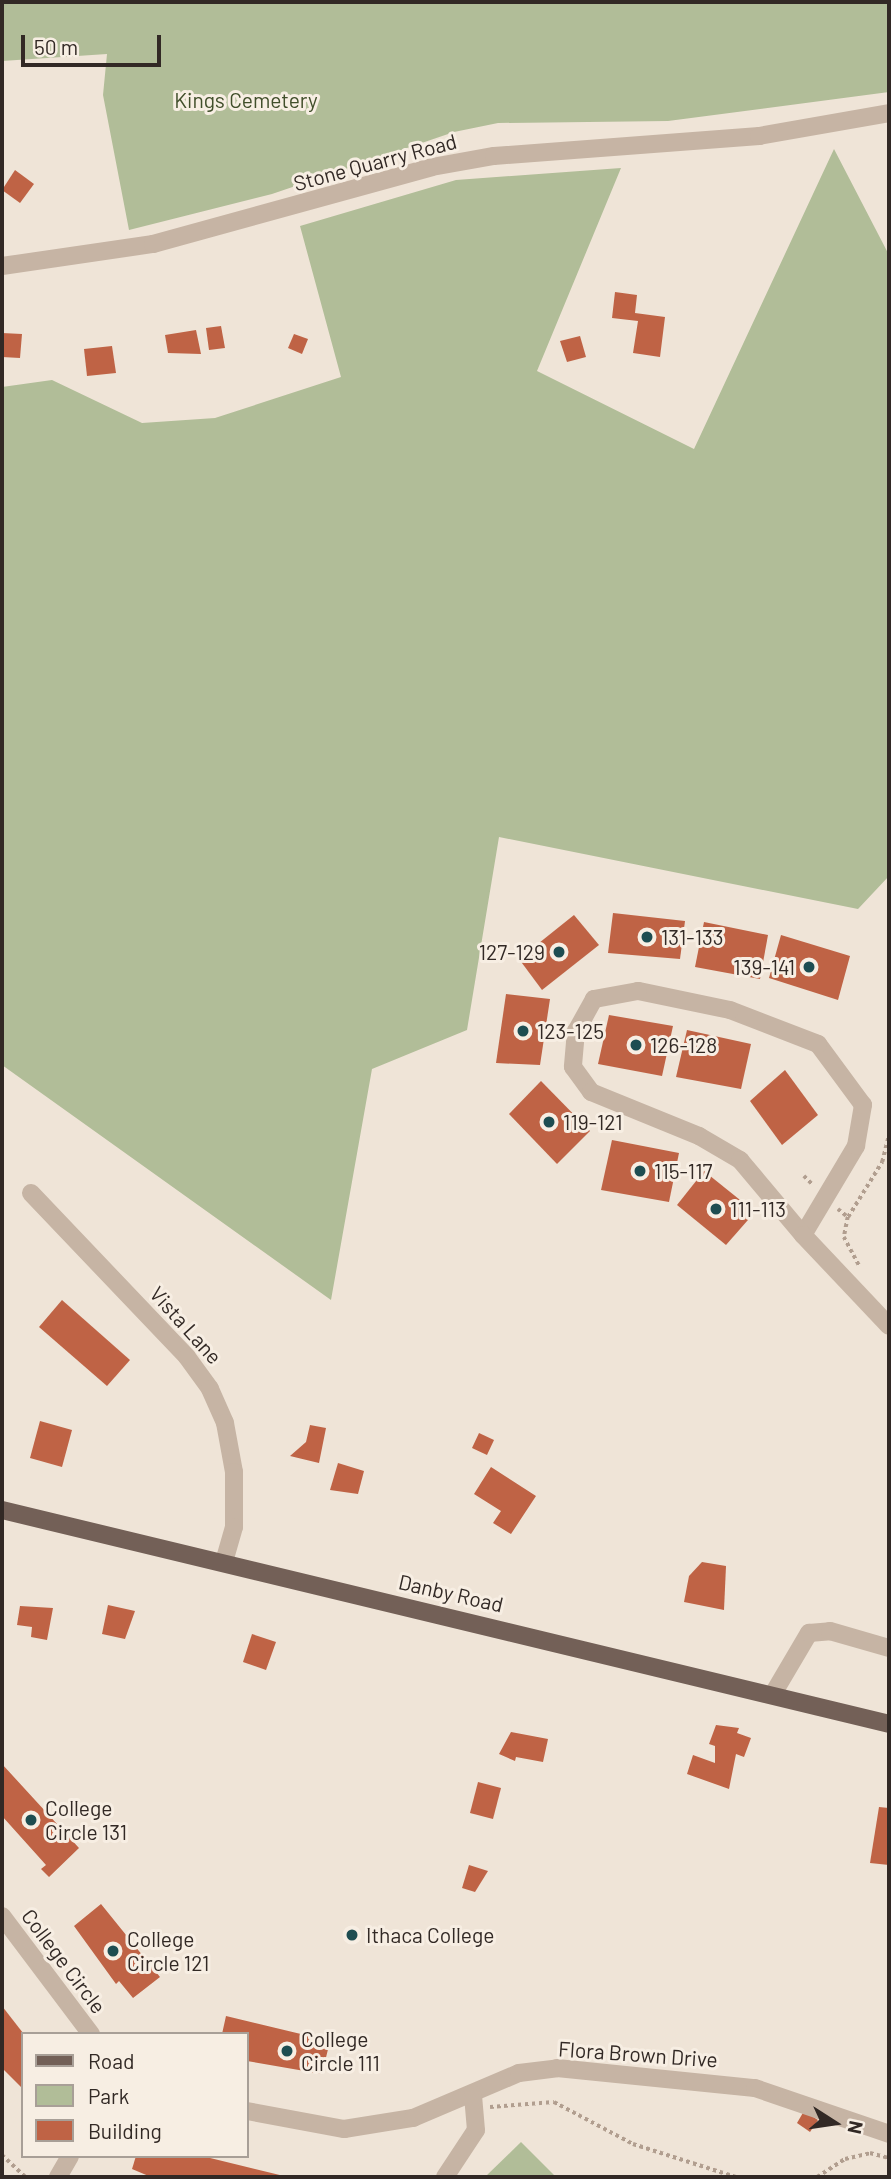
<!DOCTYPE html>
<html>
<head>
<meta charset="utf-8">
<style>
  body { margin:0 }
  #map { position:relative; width:891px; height:2179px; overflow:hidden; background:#efe4d7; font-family:Barlow,sans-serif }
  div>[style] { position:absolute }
  .green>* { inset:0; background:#b1bd98 }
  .building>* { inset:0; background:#bf6345 }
  .path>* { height:3.5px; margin-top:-1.75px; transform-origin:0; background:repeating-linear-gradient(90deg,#b19e8f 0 3.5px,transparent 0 7px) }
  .minor>* { height:18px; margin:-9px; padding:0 9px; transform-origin:9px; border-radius:9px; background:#c6b4a4 }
  .major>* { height:18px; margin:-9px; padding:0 9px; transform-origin:9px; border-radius:9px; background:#736057 }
  .dots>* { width:19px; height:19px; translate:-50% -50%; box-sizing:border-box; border:4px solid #f7eee3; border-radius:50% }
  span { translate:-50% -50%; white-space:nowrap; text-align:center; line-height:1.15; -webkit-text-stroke:6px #f7eee3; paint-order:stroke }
  .park-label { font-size:21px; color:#414f2b }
  .street-label { font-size:21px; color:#322925 }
  .poi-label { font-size:21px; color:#322925 }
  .left { translate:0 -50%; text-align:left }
  .right { translate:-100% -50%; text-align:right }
  .frame { position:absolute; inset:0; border:4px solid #322925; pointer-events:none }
  .legend { position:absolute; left:21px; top:2032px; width:228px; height:126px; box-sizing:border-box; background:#f7eee3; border:2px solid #a89f97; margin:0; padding:9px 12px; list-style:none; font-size:21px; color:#322925 }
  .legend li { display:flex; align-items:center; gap:14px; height:35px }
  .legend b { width:35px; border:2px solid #a89f97 }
  .north { position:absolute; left:800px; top:2088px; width:70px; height:70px; -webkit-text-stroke:5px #f7eee3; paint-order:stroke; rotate:102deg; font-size:19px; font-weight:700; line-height:28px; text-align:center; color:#322925 }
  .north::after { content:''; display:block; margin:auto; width:24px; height:32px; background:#322925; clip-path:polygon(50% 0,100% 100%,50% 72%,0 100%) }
  .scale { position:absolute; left:21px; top:35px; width:140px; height:32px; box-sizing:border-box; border:4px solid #322925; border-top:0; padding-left:9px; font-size:21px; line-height:24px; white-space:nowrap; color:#322925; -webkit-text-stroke:5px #f7eee3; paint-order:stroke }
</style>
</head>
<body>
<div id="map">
  <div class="green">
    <div style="clip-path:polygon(2px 2px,889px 2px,889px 92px,668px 121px,498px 123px,454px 132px,272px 194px,129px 230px,103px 95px,107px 54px,2px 61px)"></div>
    <div style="clip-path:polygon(834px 149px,889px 255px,889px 876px,858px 909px,499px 837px,467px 1030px,372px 1069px,331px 1300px,2px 1065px,2px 387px,52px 380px,142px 423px,215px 418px,341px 377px,300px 226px,456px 180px,621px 168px,537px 371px,694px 449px)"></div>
    <div style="clip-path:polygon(521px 2142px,556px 2177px,485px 2177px)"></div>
  </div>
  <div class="building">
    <div style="clip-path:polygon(15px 170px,34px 184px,20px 203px,2px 190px)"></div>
    <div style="clip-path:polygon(615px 292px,637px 295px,635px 313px,665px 317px,660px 357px,633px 353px,638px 321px,612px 318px)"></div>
    <div style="clip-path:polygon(221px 326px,225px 348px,209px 350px,206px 328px)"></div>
    <div style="clip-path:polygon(196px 330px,201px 354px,168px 353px,165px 335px)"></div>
    <div style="clip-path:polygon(2px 333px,22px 334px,20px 358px,2px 357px)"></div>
    <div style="clip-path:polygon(294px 334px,308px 339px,302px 354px,288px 348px)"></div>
    <div style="clip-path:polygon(580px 336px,586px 357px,567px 362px,560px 341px)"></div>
    <div style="clip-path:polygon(112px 346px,116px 373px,87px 376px,84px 349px)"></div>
    <div style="clip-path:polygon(613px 913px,685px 921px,680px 959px,608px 953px)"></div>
    <div style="clip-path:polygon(574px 915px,599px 945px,542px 990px,519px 959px)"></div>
    <div style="clip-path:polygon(704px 922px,768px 935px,760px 979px,695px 967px)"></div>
    <div style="clip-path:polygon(781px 935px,850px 956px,838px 1000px,769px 978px)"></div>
    <div style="clip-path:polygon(506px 994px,550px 999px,540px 1065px,496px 1063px)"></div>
    <div style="clip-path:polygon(609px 1015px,673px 1026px,662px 1076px,598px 1064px)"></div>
    <div style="clip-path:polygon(687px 1030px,751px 1044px,741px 1089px,676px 1077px)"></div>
    <div style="clip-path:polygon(785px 1070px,818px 1115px,782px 1145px,750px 1101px)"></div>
    <div style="clip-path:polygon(541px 1081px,590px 1131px,557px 1164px,509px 1114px)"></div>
    <div style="clip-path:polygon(612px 1140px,679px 1153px,669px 1202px,601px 1190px)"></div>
    <div style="clip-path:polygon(704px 1171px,755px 1212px,726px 1245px,677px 1205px)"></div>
    <div style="clip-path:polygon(62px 1300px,130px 1360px,107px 1386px,39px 1327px)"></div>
    <div style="clip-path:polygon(40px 1421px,72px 1430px,62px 1467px,30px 1458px)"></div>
    <div style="clip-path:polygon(310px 1425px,326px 1428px,319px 1463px,290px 1456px,306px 1442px)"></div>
    <div style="clip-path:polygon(479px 1433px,494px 1440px,487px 1455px,472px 1448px)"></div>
    <div style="clip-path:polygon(338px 1463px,364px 1471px,358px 1494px,330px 1490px)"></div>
    <div style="clip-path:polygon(491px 1467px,536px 1496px,511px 1534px,493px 1523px,501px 1511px,474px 1494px)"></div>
    <div style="clip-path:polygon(702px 1562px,726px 1566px,724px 1610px,684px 1602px,689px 1576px)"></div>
    <div style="clip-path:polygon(108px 1605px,135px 1611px,125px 1639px,102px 1634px)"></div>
    <div style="clip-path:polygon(20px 1606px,53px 1608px,47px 1640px,31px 1637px,32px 1627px,17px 1625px)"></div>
    <div style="clip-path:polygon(252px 1634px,276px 1642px,266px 1670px,243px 1662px)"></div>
    <div style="clip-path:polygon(716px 1725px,739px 1728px,737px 1733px,751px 1738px,744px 1757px,736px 1754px,729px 1789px,687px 1774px,693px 1755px,715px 1763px,715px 1746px,709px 1744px)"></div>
    <div style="clip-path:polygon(511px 1732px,548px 1739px,543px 1762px,516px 1757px,515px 1761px,499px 1754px)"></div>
    <div style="clip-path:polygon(2px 1764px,79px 1848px,49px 1877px,41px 1869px,46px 1865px,2px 1816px)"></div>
    <div style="clip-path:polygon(478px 1782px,501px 1788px,493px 1819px,470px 1813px)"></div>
    <div style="clip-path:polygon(879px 1807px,889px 1808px,889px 1865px,870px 1863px)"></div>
    <div style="clip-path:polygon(469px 1865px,488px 1871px,475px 1892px,462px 1888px)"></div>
    <div style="clip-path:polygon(101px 1904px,160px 1977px,133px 1998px,119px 1981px,116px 1984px,74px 1926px)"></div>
    <div style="clip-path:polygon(2px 2006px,23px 2033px,23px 2089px,2px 2068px)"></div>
    <div style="clip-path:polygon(226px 2016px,330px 2041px,322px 2074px,247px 2061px,247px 2034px,222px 2034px)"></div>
    <div style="clip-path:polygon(804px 2111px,818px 2120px,810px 2132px,797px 2123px)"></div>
    <div style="clip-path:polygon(136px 2156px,202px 2156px,288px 2177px,151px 2177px,132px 2169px)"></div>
  </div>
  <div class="path">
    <div style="left:804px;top:1176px;width:11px;rotate:45deg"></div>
    <div style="left:838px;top:1209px;width:13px;rotate:39deg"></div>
    <div style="left:848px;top:1217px;width:20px;rotate:101deg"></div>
    <div style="left:844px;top:1237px;width:34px;rotate:62deg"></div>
    <div style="left:848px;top:1217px;width:65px;rotate:-58.3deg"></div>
    <div style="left:882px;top:1162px;width:30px;rotate:-76deg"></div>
    <div style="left:490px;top:2107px;width:64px;rotate:-4.5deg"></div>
    <div style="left:554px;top:2102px;width:89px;rotate:28deg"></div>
    <div style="left:633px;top:2144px;width:108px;rotate:17.8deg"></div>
    <div style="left:2px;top:2155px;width:33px;rotate:43deg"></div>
    <div style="left:817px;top:2177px;width:33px;rotate:-33deg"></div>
    <div style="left:845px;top:2159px;width:26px;rotate:-13deg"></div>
    <div style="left:870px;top:2153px;width:20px;rotate:15deg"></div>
  </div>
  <div class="minor">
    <div style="left:2px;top:266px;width:153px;rotate:-8.3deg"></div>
    <div style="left:153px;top:244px;width:289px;rotate:-15.4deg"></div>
    <div style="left:432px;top:167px;width:63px;rotate:-10.1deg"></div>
    <div style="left:494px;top:156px;width:266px;rotate:-4.3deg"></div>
    <div style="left:759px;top:136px;width:132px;rotate:-10deg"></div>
    <div style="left:31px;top:1193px;width:226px;rotate:46.4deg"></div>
    <div style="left:187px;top:1357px;width:39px;rotate:54deg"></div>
    <div style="left:210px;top:1389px;width:37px;rotate:66deg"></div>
    <div style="left:225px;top:1423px;width:50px;rotate:79.6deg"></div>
    <div style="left:234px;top:1472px;width:55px;rotate:90deg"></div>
    <div style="left:234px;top:1527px;width:37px;rotate:106deg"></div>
    <div style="left:803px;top:1235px;width:104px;rotate:-59.2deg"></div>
    <div style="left:856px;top:1146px;width:42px;rotate:-80.3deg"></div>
    <div style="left:863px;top:1105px;width:76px;rotate:-126.4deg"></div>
    <div style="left:818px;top:1044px;width:94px;rotate:-158.9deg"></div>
    <div style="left:730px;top:1010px;width:94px;rotate:-168.3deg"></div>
    <div style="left:638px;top:991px;width:45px;rotate:169.7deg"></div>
    <div style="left:594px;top:999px;width:37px;rotate:119deg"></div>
    <div style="left:576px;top:1031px;width:36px;rotate:95deg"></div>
    <div style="left:573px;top:1067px;width:31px;rotate:54deg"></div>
    <div style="left:591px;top:1092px;width:117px;rotate:22.2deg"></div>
    <div style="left:699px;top:1136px;width:48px;rotate:30.3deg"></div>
    <div style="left:740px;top:1160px;width:98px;rotate:50deg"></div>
    <div style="left:803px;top:1235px;width:125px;rotate:46.6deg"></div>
    <div style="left:773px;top:1694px;width:71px;rotate:-59.5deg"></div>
    <div style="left:809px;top:1633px;width:21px;rotate:-5deg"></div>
    <div style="left:830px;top:1631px;width:61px;rotate:16.1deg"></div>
    <div style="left:2px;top:1916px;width:148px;rotate:53deg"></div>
    <div style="left:247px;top:2111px;width:99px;rotate:10.5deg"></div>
    <div style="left:344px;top:2129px;width:70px;rotate:-9.1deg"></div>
    <div style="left:413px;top:2118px;width:115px;rotate:-23deg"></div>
    <div style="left:519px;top:2073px;width:38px;rotate:-7deg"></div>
    <div style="left:557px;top:2068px;width:199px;rotate:5.8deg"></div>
    <div style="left:755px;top:2088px;width:142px;rotate:18.9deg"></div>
    <div style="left:58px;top:2177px;width:24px;rotate:-60deg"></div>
    <div style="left:445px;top:2177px;width:56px;rotate:-56.6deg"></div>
    <div style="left:476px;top:2130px;width:36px;rotate:-95deg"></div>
  </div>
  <div class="major">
    <div style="left:2px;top:1510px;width:912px;rotate:13.56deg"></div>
  </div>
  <div class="dots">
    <div style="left:647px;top:937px;background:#1e4d51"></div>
    <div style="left:559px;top:952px;background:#1e4d51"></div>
    <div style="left:809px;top:967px;background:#1e4d51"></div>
    <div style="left:523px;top:1031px;background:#1e4d51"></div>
    <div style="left:636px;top:1045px;background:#1e4d51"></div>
    <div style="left:549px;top:1122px;background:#1e4d51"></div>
    <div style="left:640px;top:1171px;background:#1e4d51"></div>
    <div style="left:716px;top:1209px;background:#1e4d51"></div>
    <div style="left:31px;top:1820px;background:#1e4d51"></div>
    <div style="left:352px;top:1935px;background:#1e4d51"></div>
    <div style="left:113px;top:1951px;background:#1e4d51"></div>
    <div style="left:287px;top:2051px;background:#1e4d51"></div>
  </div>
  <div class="park-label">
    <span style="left:246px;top:100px">Kings Cemetery</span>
  </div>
  <div class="street-label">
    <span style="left:375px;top:162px;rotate:-15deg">Stone Quarry Road</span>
    <span style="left:186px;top:1325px;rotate:48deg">Vista Lane</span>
    <span style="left:451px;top:1593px;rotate:13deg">Danby Road</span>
    <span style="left:64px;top:1961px;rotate:53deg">College Circle</span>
    <span style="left:638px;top:2054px;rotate:4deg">Flora Brown Drive</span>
  </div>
  <div class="poi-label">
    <span class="left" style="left:661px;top:937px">131-133</span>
    <span class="right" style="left:545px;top:952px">127-129</span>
    <span class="right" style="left:795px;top:967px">139-141</span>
    <span class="left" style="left:537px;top:1031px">123-125</span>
    <span class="left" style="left:650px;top:1045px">126-128</span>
    <span class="left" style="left:563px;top:1122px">119-121</span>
    <span class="left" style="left:654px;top:1171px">115-117</span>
    <span class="left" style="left:730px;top:1209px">111-113</span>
    <span class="left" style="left:45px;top:1820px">College<br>Circle 131</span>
    <span class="left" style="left:366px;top:1935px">Ithaca College</span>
    <span class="left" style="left:127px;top:1951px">College<br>Circle 121</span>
    <span class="left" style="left:301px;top:2051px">College<br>Circle 111</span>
  </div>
  <div class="frame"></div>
  <ul class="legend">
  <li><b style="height:9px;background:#736057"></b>Road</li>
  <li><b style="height:19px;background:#b1bd98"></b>Park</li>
  <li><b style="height:19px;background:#bf6345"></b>Building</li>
  </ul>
  <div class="north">N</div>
  <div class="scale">50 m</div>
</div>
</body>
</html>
